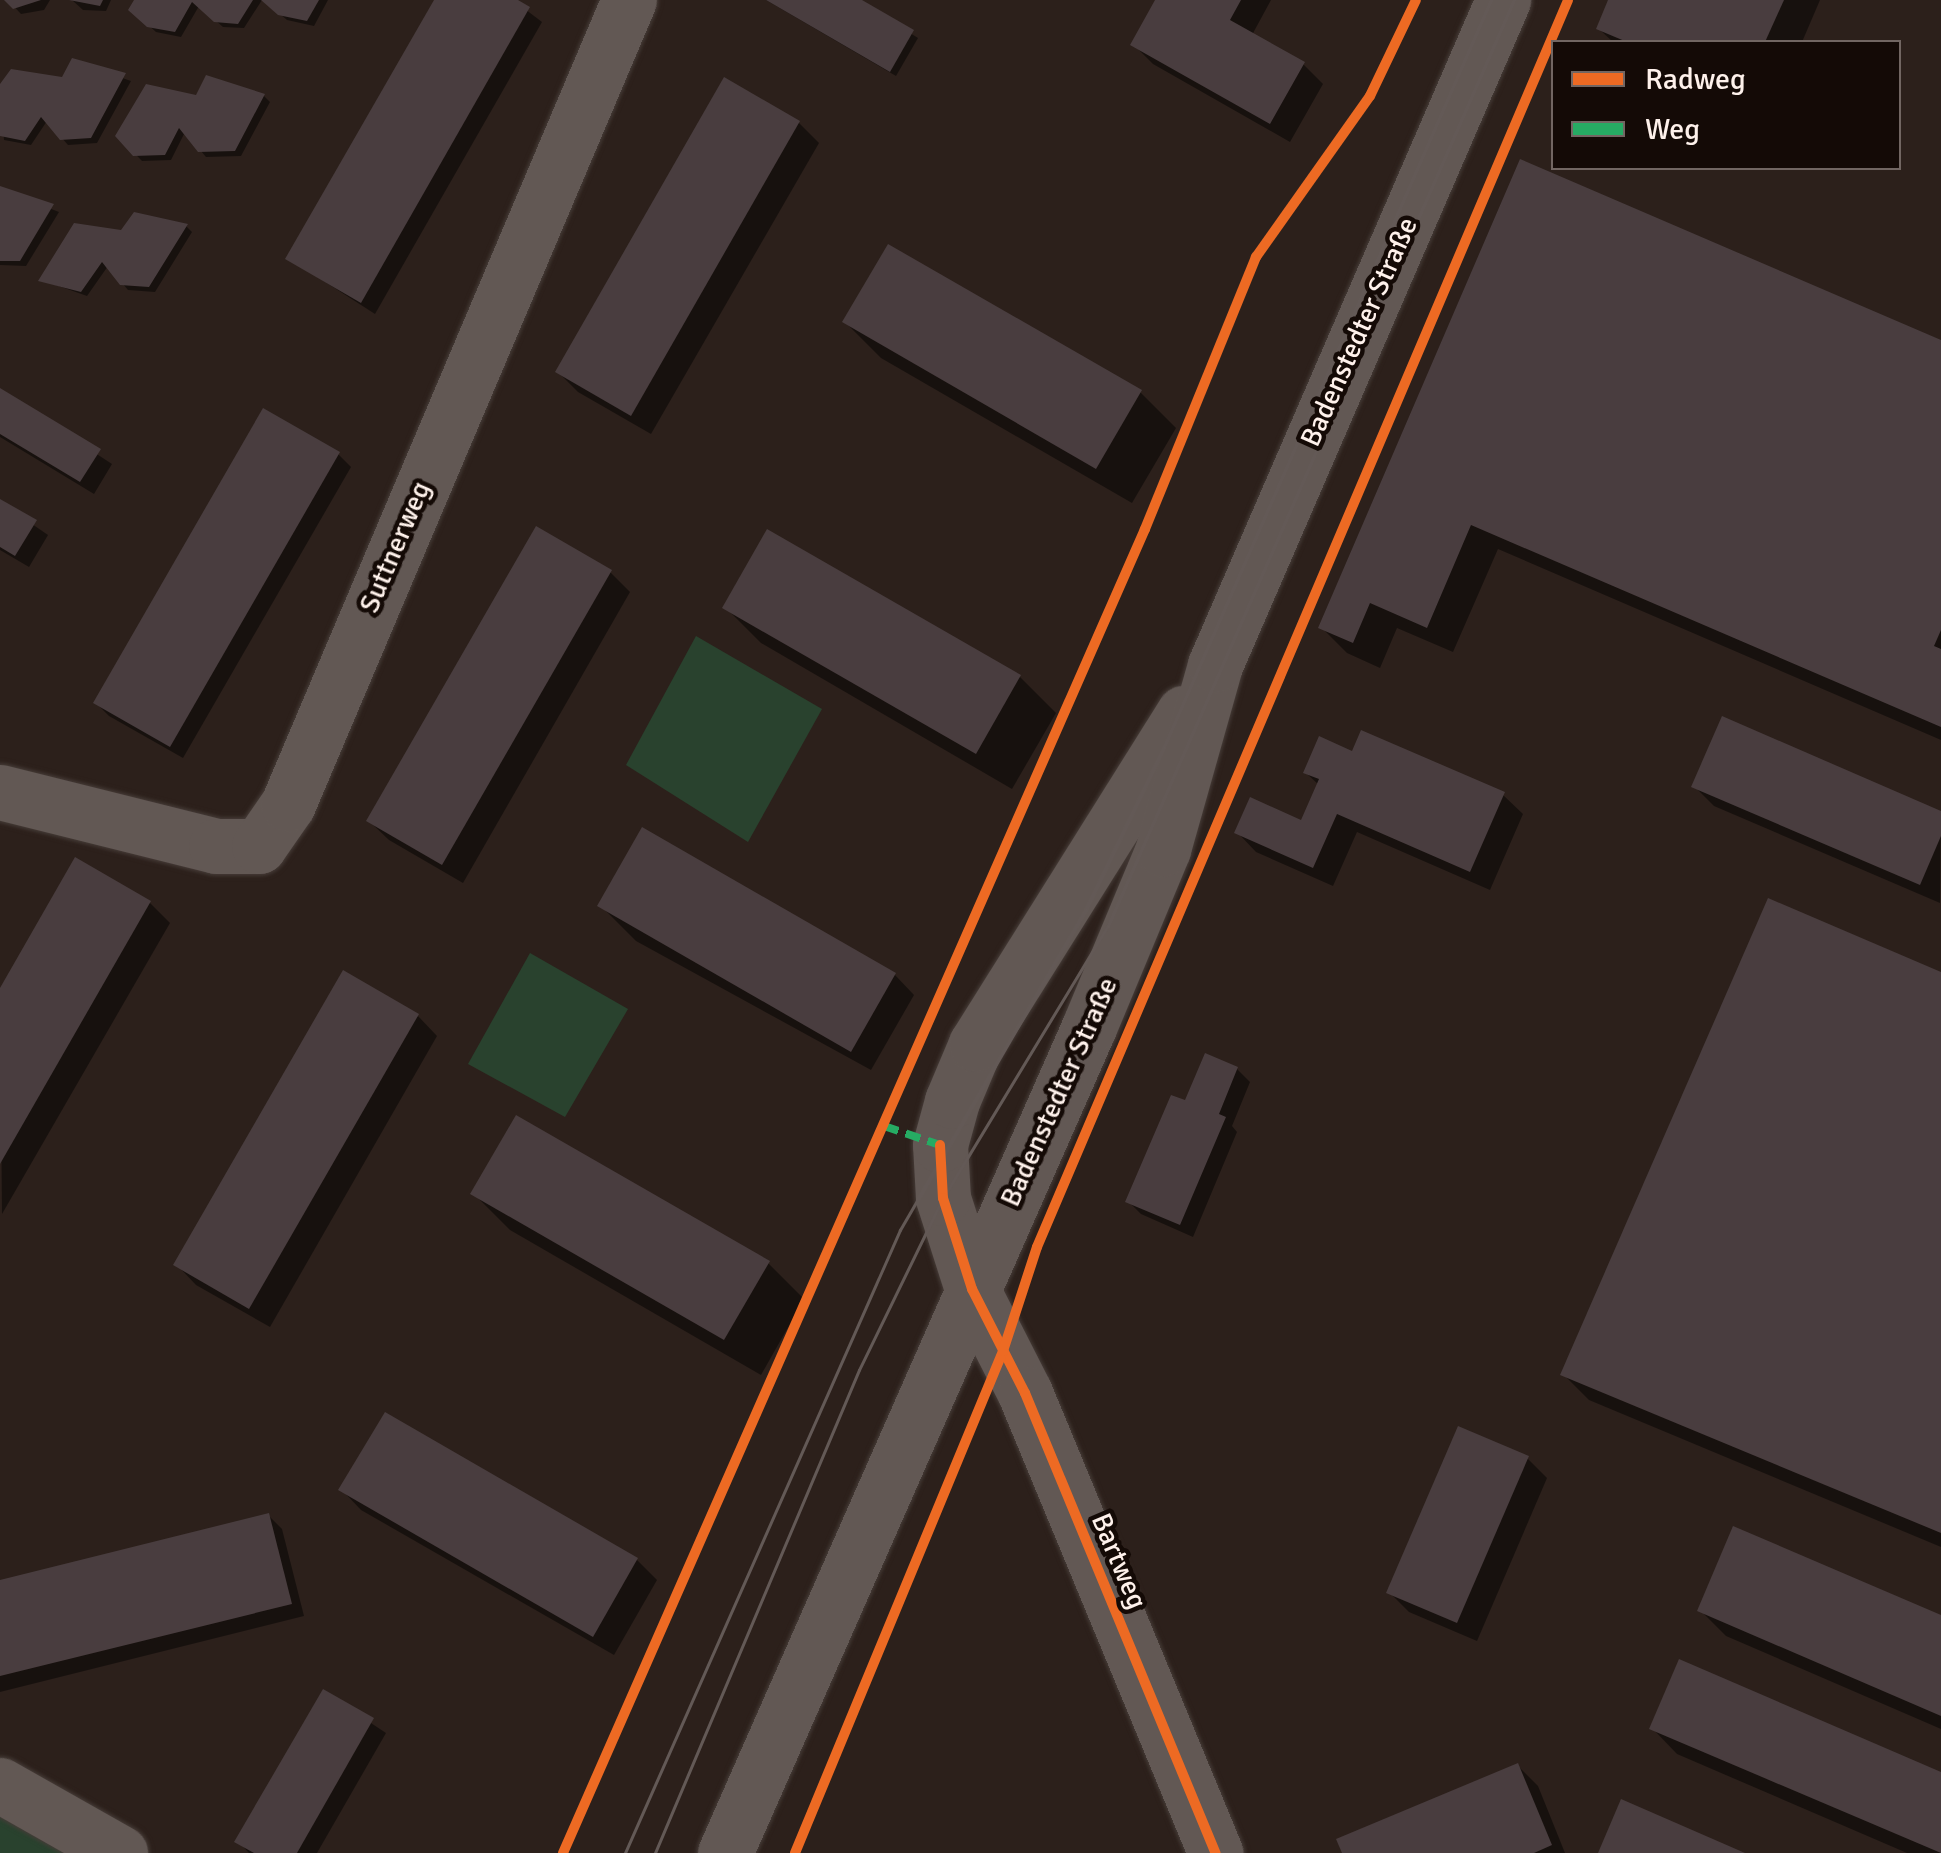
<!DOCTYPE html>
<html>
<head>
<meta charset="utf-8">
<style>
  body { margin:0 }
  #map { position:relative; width:1941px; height:1853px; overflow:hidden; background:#2c201b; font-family:Signika,sans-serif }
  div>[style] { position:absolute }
  .green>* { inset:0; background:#29422e }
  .shadow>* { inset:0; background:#0007 }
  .building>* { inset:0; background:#493d3f }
  .roads { filter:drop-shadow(0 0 2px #463c38) drop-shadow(0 0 2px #463c38) }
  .minor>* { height:55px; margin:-27.5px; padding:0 27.5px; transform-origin:27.5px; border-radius:27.5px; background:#625854 }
  .tertiary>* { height:55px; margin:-27.5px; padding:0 27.5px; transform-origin:27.5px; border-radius:27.5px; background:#625854 }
  .tram>* { height:2.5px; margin:-1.25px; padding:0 1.25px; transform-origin:1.25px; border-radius:1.25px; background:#635956 }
  .quiet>* { height:8px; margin-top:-4px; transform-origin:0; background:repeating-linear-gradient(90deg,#26ab63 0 15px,transparent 0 23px) }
  .cycleway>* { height:10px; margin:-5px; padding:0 5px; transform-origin:5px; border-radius:5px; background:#ed6a23 }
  span { translate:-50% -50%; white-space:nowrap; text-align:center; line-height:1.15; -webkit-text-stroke:9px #140a06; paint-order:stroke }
  .street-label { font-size:28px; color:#fef1eb }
  .legend { position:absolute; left:1551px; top:40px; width:350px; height:130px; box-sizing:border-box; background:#140a06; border:2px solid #726662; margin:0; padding:12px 18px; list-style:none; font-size:30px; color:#fef1eb }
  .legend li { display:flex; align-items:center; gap:20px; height:50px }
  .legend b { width:50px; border:2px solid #726662 }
</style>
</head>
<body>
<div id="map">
  <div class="green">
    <div style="clip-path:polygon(696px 636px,822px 709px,748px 842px,626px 765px)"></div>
    <div style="clip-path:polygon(530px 953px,628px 1009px,565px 1117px,468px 1064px)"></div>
    <div style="clip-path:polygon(0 1816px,66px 1853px,0 1853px)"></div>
  </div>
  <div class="shadow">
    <div style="clip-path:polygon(8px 0,50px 0,44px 10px,21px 14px)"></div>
    <div style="clip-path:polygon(72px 0,111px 0,106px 11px,83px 10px)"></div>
    <div style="clip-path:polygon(137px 0,262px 0,244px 28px,223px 27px,199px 6px,181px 37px,156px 32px,131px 9px)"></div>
    <div style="clip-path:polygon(264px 0,328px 0,314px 26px,287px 20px)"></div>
    <div style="clip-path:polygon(437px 0,513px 0,542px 22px,375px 314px,288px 258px)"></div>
    <div style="clip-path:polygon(766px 0,857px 0,918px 38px,896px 76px)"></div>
    <div style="clip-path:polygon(1158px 0,1271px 0,1252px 35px,1303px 64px,1323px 84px,1290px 142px,1153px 64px,1133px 44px)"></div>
    <div style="clip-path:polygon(1611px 0,1820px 0,1802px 42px,1613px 42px,1599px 29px)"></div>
    <div style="clip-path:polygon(73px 61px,131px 81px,97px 143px,68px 145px,47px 121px,31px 145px,4px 140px,0 86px,63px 80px)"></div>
    <div style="clip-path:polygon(725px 80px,799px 123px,819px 143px,651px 434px,578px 392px,558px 372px)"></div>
    <div style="clip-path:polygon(264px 96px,270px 102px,241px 156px,206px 157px,185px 132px,171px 160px,142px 161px,118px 136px,197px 98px)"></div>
    <div style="clip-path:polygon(1522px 162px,1941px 343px,1941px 740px,1498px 549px,1453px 652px,1397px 628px,1380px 668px,1347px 653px,1321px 627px)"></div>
    <div style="clip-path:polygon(0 189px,59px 212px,26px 266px,0 265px)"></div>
    <div style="clip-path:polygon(186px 226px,192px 232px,155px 292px,128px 290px,108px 266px,87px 296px,42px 280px,123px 233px)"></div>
    <div style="clip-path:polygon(845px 322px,1140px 392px,1176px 428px,1132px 503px,881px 358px)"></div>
    <div style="clip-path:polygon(0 391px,112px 464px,94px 494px,0 437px)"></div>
    <div style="clip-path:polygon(338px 454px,351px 467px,183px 758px,109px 716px,96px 703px)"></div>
    <div style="clip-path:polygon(0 502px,48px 535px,29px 567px,0 550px)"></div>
    <div style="clip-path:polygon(610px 572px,630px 592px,463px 883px,389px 840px,369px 821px)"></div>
    <div style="clip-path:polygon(725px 607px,1020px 677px,1056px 713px,1012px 789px,761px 643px)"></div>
    <div style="clip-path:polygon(1353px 754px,1503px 795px,1523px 814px,1490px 890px,1357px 832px,1333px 886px,1256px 852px,1237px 832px,1303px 823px,1319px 785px,1306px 773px)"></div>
    <div style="clip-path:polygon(1694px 786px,1941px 813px,1940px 903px,1714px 806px)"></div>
    <div style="clip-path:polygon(76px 861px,150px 903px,170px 923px,2px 1214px,0 993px)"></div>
    <div style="clip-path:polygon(600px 905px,895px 975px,914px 995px,871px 1070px,636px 941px)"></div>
    <div style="clip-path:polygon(1941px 974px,1941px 1547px,1589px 1400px,1563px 1374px)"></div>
    <div style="clip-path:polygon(418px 1016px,437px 1036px,270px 1327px,196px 1285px,177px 1265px)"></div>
    <div style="clip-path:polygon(1237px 1069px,1250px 1082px,1232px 1126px,1237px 1132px,1193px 1237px,1141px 1214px,1128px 1201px,1186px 1104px)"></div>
    <div style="clip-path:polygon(474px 1194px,768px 1263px,804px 1299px,761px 1375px,510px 1230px)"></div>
    <div style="clip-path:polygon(386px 1415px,637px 1560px,657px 1580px,614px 1655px,361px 1510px,342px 1490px)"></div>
    <div style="clip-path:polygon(1527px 1458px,1547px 1478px,1477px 1641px,1409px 1612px,1389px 1592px)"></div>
    <div style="clip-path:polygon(269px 1516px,282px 1529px,304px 1616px,0 1692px,0 1583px)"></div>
    <div style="clip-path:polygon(1700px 1610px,1941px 1618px,1941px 1729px,1726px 1636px)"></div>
    <div style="clip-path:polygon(324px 1692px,386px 1733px,317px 1853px,249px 1853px,238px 1841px)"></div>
    <div style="clip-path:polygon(1652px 1728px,1941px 1775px,1941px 1853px,1907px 1853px,1677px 1754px)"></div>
    <div style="clip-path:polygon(1518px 1766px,1538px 1786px,1565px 1853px,1345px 1853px)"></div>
  </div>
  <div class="building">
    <div style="clip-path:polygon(4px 0,41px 0,13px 9px)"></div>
    <div style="clip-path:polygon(69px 0,103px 0,100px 6px)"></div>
    <div style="clip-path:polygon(134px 0,253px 0,238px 24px,214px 22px,192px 2px,175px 32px,147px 27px,128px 10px)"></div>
    <div style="clip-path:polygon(261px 0,319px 0,307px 21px,278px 15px)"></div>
    <div style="clip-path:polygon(434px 0,518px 0,530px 7px,361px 303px,285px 259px)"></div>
    <div style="clip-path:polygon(766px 0,862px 0,914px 30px,890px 72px)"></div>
    <div style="clip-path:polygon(1155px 0,1241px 0,1230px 20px,1305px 62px,1270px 124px,1130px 45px)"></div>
    <div style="clip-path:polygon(1608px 0,1784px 0,1765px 42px,1627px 42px,1596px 29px)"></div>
    <div style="clip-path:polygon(72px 58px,126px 73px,91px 138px,60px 140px,41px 117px,25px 141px,0 136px,0 84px,11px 69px,62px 77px)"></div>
    <div style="clip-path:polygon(206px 75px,265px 94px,235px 151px,198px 152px,179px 128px,165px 155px,133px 156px,115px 136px,146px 84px,196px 95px)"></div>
    <div style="clip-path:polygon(724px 77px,800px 121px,631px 416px,555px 372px)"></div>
    <div style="clip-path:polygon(1520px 159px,1941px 340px,1941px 630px,1934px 646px,1941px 649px,1941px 727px,1471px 525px,1427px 628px,1370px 603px,1353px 643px,1318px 628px)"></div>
    <div style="clip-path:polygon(0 186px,54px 204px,20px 261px,0 261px)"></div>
    <div style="clip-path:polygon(134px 212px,188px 224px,149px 287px,120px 285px,102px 262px,81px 292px,38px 281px,74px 223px,121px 230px)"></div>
    <div style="clip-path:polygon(888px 244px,1142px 390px,1096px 469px,842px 322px)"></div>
    <div style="clip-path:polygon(0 388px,101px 449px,80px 482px,0 434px)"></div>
    <div style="clip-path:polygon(263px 408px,340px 452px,170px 747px,93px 703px)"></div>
    <div style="clip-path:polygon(0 499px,37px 520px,15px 556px,0 547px)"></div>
    <div style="clip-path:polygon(536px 526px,612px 570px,442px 865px,366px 821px)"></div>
    <div style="clip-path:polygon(767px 529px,1021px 675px,976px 754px,722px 608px)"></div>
    <div style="clip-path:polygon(1722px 716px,1941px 811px,1941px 836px,1920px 885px,1691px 787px)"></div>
    <div style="clip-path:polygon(1361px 730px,1505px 792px,1470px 872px,1337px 814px,1313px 868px,1234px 833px,1250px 797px,1301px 820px,1319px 779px,1303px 773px,1319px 736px,1352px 751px)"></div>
    <div style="clip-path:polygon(642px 827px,896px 973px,851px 1052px,597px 906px)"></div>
    <div style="clip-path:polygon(75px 857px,151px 901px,0 1164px,0 988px)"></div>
    <div style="clip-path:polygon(1768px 898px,1941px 972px,1941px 1533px,1560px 1375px)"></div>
    <div style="clip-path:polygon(343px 970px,419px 1014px,249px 1309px,173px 1265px)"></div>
    <div style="clip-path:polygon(1205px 1053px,1238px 1067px,1219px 1114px,1226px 1117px,1180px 1225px,1125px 1202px,1171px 1095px,1185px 1100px)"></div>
    <div style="clip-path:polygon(516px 1115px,770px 1261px,724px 1340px,470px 1194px)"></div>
    <div style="clip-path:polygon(385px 1412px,638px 1558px,593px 1637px,338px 1490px)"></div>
    <div style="clip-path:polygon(1458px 1426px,1529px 1456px,1457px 1623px,1386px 1593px)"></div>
    <div style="clip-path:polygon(269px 1513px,292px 1604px,0 1676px,0 1580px)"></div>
    <div style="clip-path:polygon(1733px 1526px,1941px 1615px,1941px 1716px,1697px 1611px)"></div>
    <div style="clip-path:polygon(1679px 1659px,1941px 1772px,1941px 1853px,1649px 1729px)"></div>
    <div style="clip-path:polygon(323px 1689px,374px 1718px,297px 1853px,254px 1853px,234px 1842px)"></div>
    <div style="clip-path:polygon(1518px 1763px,1552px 1845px,1534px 1853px,1342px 1853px,1336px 1839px)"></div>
    <div style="clip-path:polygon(1621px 1799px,1745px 1853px,1598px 1853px)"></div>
  </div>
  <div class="roads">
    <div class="minor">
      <div style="left:0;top:792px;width:223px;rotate:14deg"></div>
      <div style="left:216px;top:846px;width:43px"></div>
      <div style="left:259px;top:846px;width:51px;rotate:-55.4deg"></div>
      <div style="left:288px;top:804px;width:873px;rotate:-67.02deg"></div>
      <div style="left:972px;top:1289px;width:117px;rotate:63deg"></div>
      <div style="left:1025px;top:1393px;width:498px;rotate:67.5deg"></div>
      <div style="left:0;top:1785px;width:138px;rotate:29.5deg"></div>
    </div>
    <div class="tertiary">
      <div style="left:972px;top:1289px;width:96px;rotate:-107.7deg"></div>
      <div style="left:943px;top:1198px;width:53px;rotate:-93.2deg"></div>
      <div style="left:940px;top:1145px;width:46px;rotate:-74.7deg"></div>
      <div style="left:952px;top:1101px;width:62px;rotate:-67.2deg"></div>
      <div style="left:976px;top:1044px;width:391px;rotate:-57.9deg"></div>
      <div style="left:725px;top:1853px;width:903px;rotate:-66.22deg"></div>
      <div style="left:1089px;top:1027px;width:193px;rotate:-67.4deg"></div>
      <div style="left:1163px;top:849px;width:191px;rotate:-74.2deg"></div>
      <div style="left:1215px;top:665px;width:725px;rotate:-66.58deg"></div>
    </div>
  </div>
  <div class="tram">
    <div style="left:625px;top:1853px;width:681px;rotate:-66.18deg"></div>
    <div style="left:900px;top:1230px;width:371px;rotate:-59.9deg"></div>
    <div style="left:1086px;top:909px;width:180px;rotate:-64.3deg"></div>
    <div style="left:1164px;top:747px;width:815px;rotate:-66.36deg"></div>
    <div style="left:655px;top:1853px;width:524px;rotate:-67.1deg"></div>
    <div style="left:859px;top:1370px;width:191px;rotate:-64deg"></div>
    <div style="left:943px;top:1198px;width:318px;rotate:-58.8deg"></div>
    <div style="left:1108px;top:926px;width:1011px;rotate:-66.33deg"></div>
  </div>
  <div class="quiet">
    <div style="left:884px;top:1126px;width:59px;rotate:18.7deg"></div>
  </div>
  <div class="cycleway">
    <div style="left:940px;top:1145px;width:53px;rotate:86.8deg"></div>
    <div style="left:943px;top:1198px;width:96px;rotate:72.3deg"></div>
    <div style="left:972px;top:1289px;width:117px;rotate:63deg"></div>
    <div style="left:1025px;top:1393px;width:498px;rotate:67.5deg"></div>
    <div style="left:563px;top:1853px;width:1446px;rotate:-66.27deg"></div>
    <div style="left:1145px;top:529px;width:294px;rotate:-67.8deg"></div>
    <div style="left:1256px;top:257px;width:197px;rotate:-54.7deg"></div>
    <div style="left:1370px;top:96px;width:106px;rotate:-64.4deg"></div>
    <div style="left:795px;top:1853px;width:543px;rotate:-67.49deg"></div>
    <div style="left:1003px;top:1351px;width:109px;rotate:-71.9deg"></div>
    <div style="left:1037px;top:1247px;width:1355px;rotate:-66.93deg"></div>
  </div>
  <div class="street-label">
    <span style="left:1359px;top:332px;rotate:-66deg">Badenstedter Straße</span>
    <span style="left:395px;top:547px;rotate:-67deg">Suttnerweg</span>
    <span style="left:1059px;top:1092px;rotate:-66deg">Badenstedter Straße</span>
    <span style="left:1119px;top:1561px;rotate:67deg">Bartweg</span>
  </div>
  <ul class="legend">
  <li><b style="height:12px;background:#ed6a23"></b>Radweg</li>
  <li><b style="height:12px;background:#26ab63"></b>Weg</li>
  </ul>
</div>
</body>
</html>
